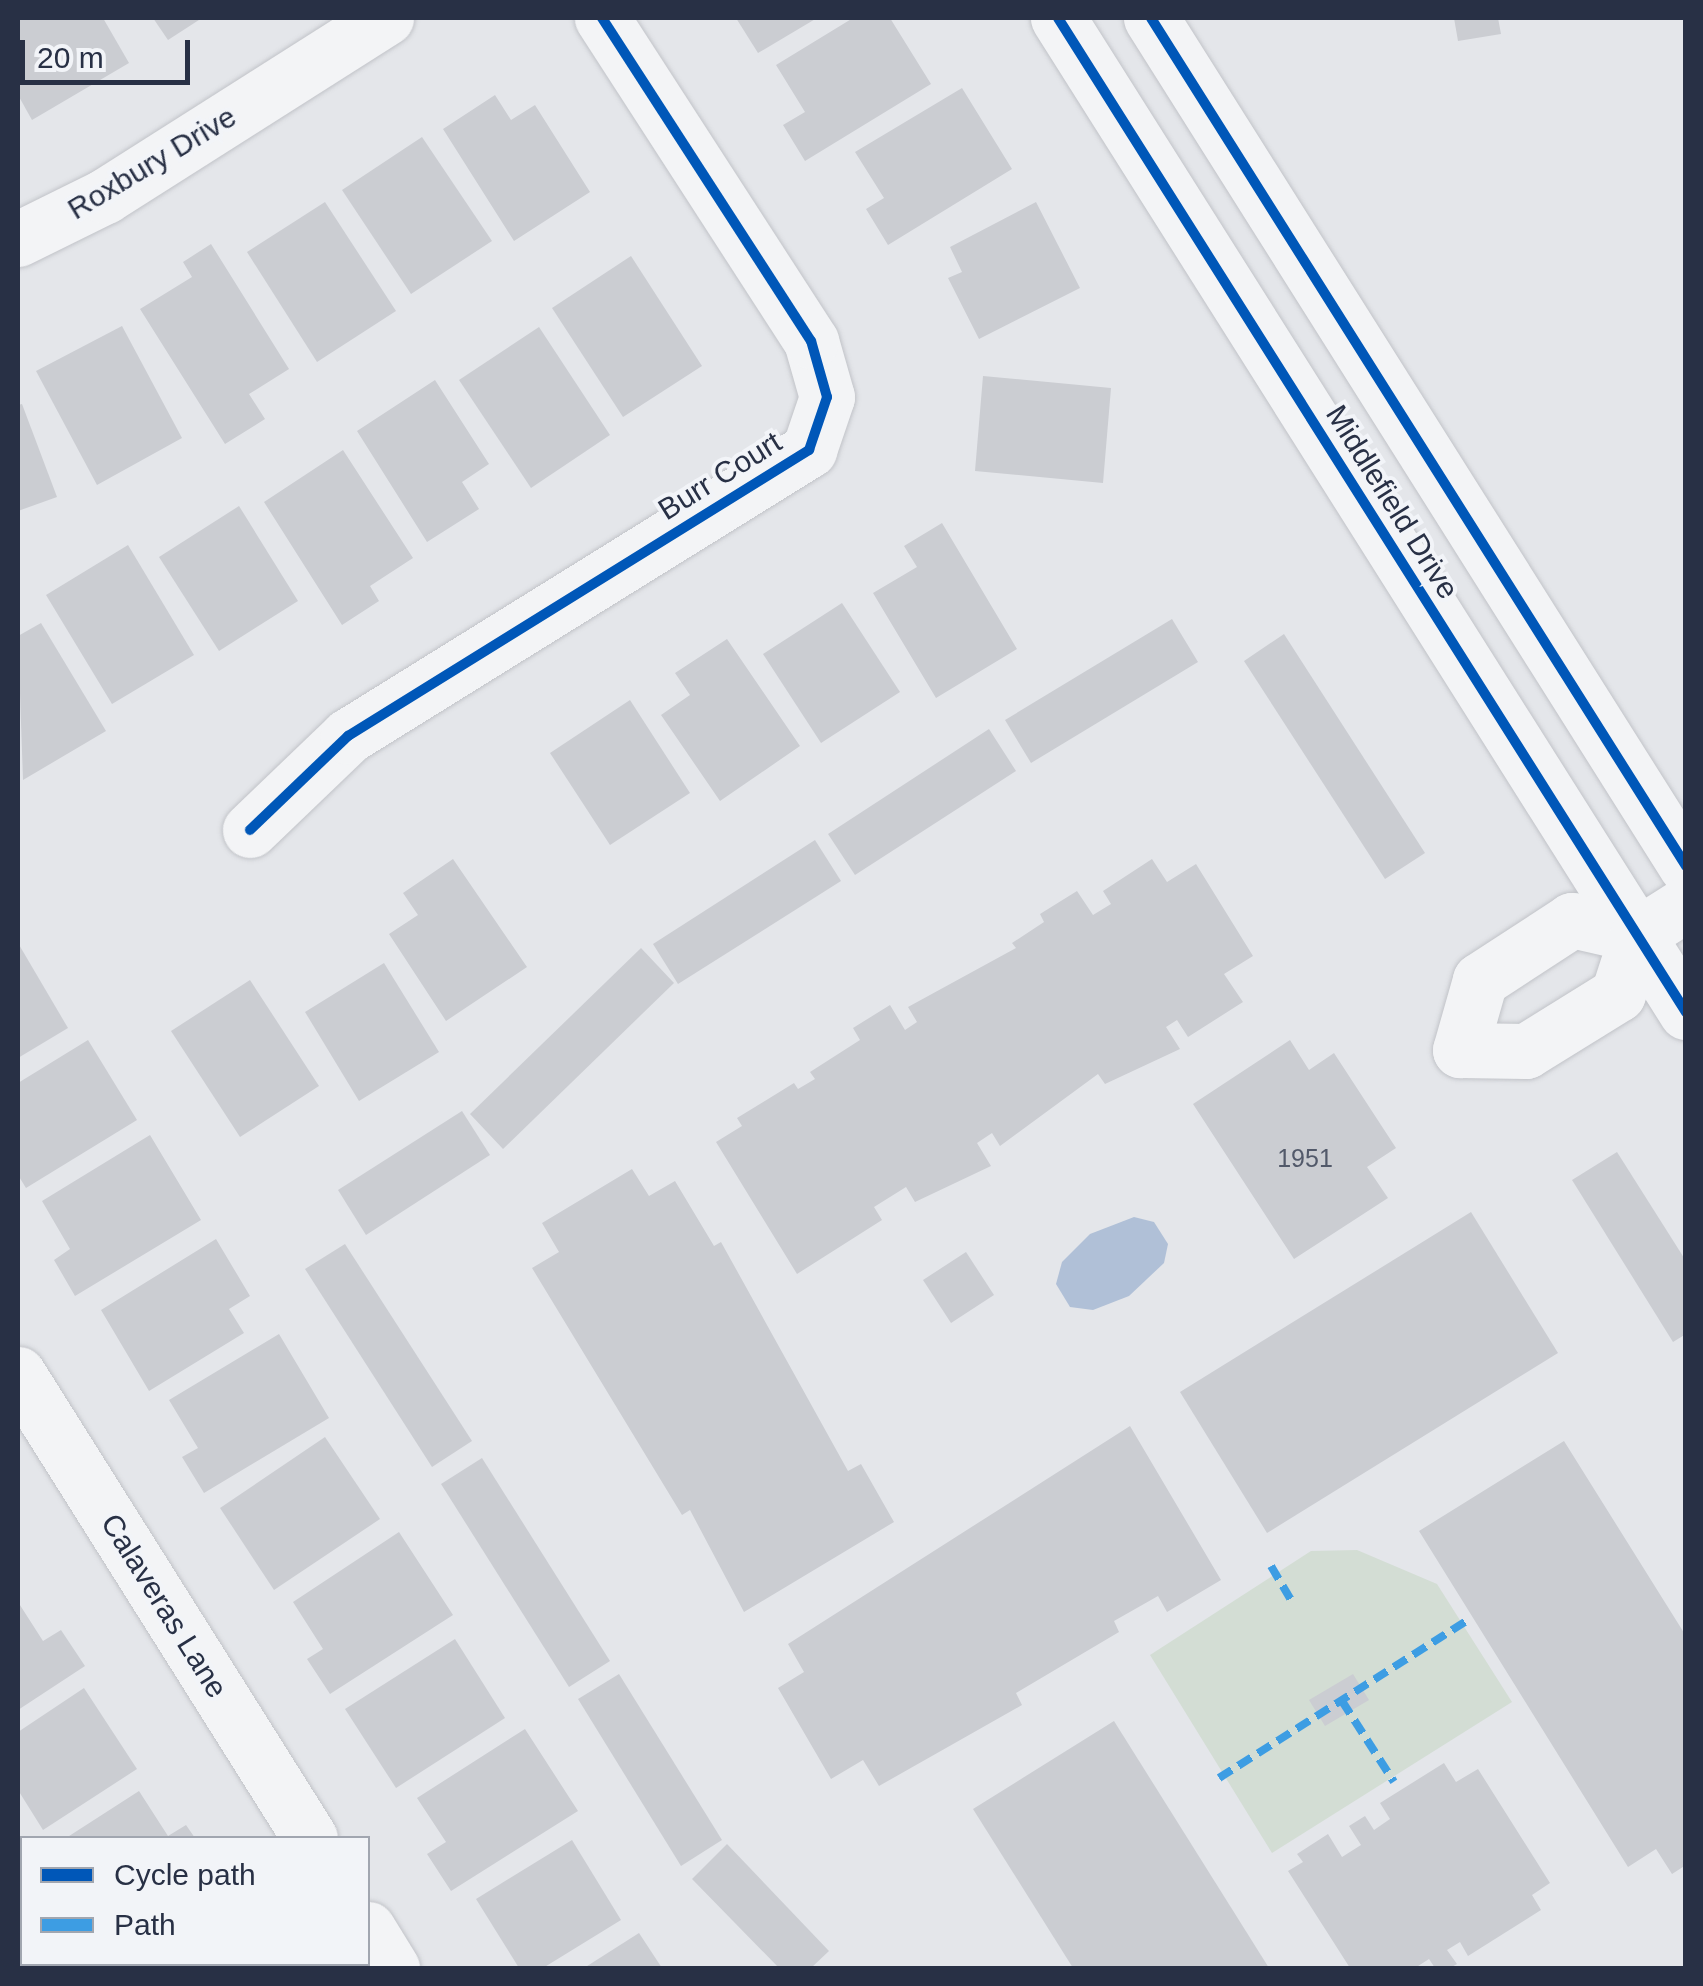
<!DOCTYPE html>
<html>
<head>
<meta charset="utf-8">
<style>
  body { margin:0 }
  #map { position:relative; width:1703px; height:1986px; overflow:hidden; background:#e4e6ea; font-family:Arial,sans-serif }
  div>[style] { position:absolute }
  .green>* { inset:0; background:#d3ddd4 }
  .water>* { inset:0; background:#b0c0d7 }
  .building>* { inset:0; background:#cbcdd2 }
  .roads { filter:drop-shadow(0 0 2px #c1c3c8) drop-shadow(0 0 2px #c1c3c8) }
  .minor>* { height:55px; margin:-27.5px; padding:0 27.5px; transform-origin:27.5px; border-radius:27.5px; background:#f3f4f6 }
  .quiet>* { height:8px; margin-top:-4px; transform-origin:0; background:repeating-linear-gradient(90deg,#3d9de3 0 15px,transparent 0 23px) }
  .cycleway>* { height:10px; margin:-5px; padding:0 5px; transform-origin:5px; border-radius:5px; background:#0057b8 }
  span { translate:-50% -50%; white-space:nowrap; text-align:center; line-height:1.15; -webkit-text-stroke:8px #f2f4f8; paint-order:stroke }
  .number-label { font-size:25px; color:#52596a }
  .number-label span { -webkit-text-stroke-width:0 }
  .street-label { font-size:30px; color:#283045 }
  .frame { position:absolute; inset:0; border:20px solid #283045; pointer-events:none }
  .legend { position:absolute; left:20px; top:1836px; width:350px; height:130px; box-sizing:border-box; background:#f2f4f8; border:2px solid #a1a6b0; margin:0; padding:12px 18px; list-style:none; font-size:30px; color:#283045 }
  .legend li { display:flex; align-items:center; gap:20px; height:50px }
  .legend b { width:50px; border:2px solid #a1a6b0 }
  .scale { position:absolute; left:20px; top:40px; width:170px; height:45px; box-sizing:border-box; border:5px solid #283045; border-top:0; padding-left:12px; font-size:30px; line-height:35px; white-space:nowrap; color:#283045; -webkit-text-stroke:8px #f2f4f8; paint-order:stroke }
</style>
</head>
<body>
<div id="map">
  <div class="green">
    <div style="clip-path:polygon(1357px 1550px,1437px 1584px,1512px 1702px,1272px 1853px,1150px 1655px,1311px 1551px)"></div>
  </div>
  <div class="water">
    <div style="clip-path:polygon(1134px 1217px,1154px 1222px,1168px 1244px,1164px 1263px,1129px 1296px,1093px 1310px,1070px 1307px,1056px 1284px,1062px 1262px,1090px 1234px)"></div>
  </div>
  <div class="building">
    <div style="clip-path:polygon(18px 18px,103px 18px,129px 63px,32px 120px,18px 95px)"></div>
    <div style="clip-path:polygon(153px 18px,202px 18px,168px 40px)"></div>
    <div style="clip-path:polygon(736px 18px,817px 18px,758px 53px)"></div>
    <div style="clip-path:polygon(853px 18px,890px 18px,931px 84px,805px 161px,783px 125px,805px 112px,776px 65px)"></div>
    <div style="clip-path:polygon(1454px 18px,1498px 18px,1501px 34px,1458px 41px)"></div>
    <div style="clip-path:polygon(962px 88px,1012px 169px,888px 245px,866px 209px,884px 198px,855px 152px)"></div>
    <div style="clip-path:polygon(495px 95px,511px 120px,535px 105px,590px 192px,514px 241px,443px 129px)"></div>
    <div style="clip-path:polygon(422px 137px,492px 241px,411px 294px,342px 190px)"></div>
    <div style="clip-path:polygon(325px 202px,396px 311px,317px 362px,247px 252px)"></div>
    <div style="clip-path:polygon(1036px 202px,1080px 288px,979px 339px,948px 278px,962px 272px,950px 247px)"></div>
    <div style="clip-path:polygon(211px 244px,289px 369px,249px 394px,265px 419px,225px 444px,140px 309px,192px 277px,183px 262px)"></div>
    <div style="clip-path:polygon(631px 256px,702px 366px,623px 417px,552px 308px)"></div>
    <div style="clip-path:polygon(122px 326px,182px 438px,97px 485px,36px 371px)"></div>
    <div style="clip-path:polygon(539px 327px,610px 435px,531px 488px,459px 380px)"></div>
    <div style="clip-path:polygon(983px 376px,1111px 388px,1103px 483px,975px 471px)"></div>
    <div style="clip-path:polygon(435px 380px,489px 464px,462px 482px,479px 509px,427px 542px,357px 431px)"></div>
    <div style="clip-path:polygon(22px 404px,57px 497px,18px 511px,18px 405px)"></div>
    <div style="clip-path:polygon(343px 450px,413px 558px,370px 586px,379px 601px,342px 625px,264px 502px)"></div>
    <div style="clip-path:polygon(239px 506px,298px 601px,219px 651px,159px 557px)"></div>
    <div style="clip-path:polygon(942px 523px,1017px 649px,936px 698px,873px 593px,917px 567px,904px 546px)"></div>
    <div style="clip-path:polygon(128px 545px,194px 655px,112px 704px,46px 595px)"></div>
    <div style="clip-path:polygon(842px 603px,900px 692px,821px 743px,763px 654px)"></div>
    <div style="clip-path:polygon(1172px 619px,1198px 662px,1031px 763px,1005px 720px)"></div>
    <div style="clip-path:polygon(41px 623px,106px 731px,23px 780px,18px 636px)"></div>
    <div style="clip-path:polygon(1284px 634px,1425px 853px,1385px 879px,1244px 661px)"></div>
    <div style="clip-path:polygon(727px 639px,800px 746px,720px 801px,661px 715px,690px 695px,675px 673px)"></div>
    <div style="clip-path:polygon(630px 700px,690px 793px,610px 845px,550px 753px)"></div>
    <div style="clip-path:polygon(989px 729px,1016px 771px,855px 875px,828px 834px)"></div>
    <div style="clip-path:polygon(815px 840px,841px 881px,678px 984px,653px 944px)"></div>
    <div style="clip-path:polygon(453px 859px,527px 967px,446px 1021px,389px 934px,418px 915px,403px 893px)"></div>
    <div style="clip-path:polygon(1152px 859px,1167px 882px,1196px 864px,1253px 956px,1224px 974px,1243px 1002px,1188px 1037px,1177px 1020px,1166px 1027px,1180px 1049px,1105px 1084px,1098px 1074px,1000px 1146px,992px 1133px,977px 1143px,991px 1166px,915px 1202px,906px 1187px,874px 1207px,882px 1220px,797px 1274px,716px 1142px,742px 1126px,737px 1118px,794px 1083px,798px 1089px,815px 1079px,810px 1072px,860px 1040px,853px 1028px,890px 1005px,905px 1030px,917px 1022px,908px 1007px,1016px 948px,1012px 943px,1044px 922px,1040px 914px,1077px 891px,1093px 915px,1111px 904px,1103px 891px)"></div>
    <div style="clip-path:polygon(18px 943px,68px 1028px,18px 1058px)"></div>
    <div style="clip-path:polygon(641px 948px,674px 983px,503px 1149px,470px 1114px)"></div>
    <div style="clip-path:polygon(384px 963px,439px 1052px,359px 1101px,305px 1012px)"></div>
    <div style="clip-path:polygon(250px 980px,319px 1086px,240px 1137px,171px 1031px)"></div>
    <div style="clip-path:polygon(88px 1040px,137px 1120px,26px 1188px,18px 1175px,18px 1083px)"></div>
    <div style="clip-path:polygon(1290px 1040px,1309px 1070px,1334px 1053px,1396px 1148px,1367px 1167px,1388px 1198px,1294px 1259px,1193px 1104px)"></div>
    <div style="clip-path:polygon(462px 1111px,490px 1155px,366px 1235px,338px 1190px)"></div>
    <div style="clip-path:polygon(150px 1135px,201px 1220px,75px 1296px,54px 1260px,70px 1249px,42px 1201px)"></div>
    <div style="clip-path:polygon(1617px 1152px,1686px 1261px,1686px 1334px,1673px 1342px,1572px 1180px)"></div>
    <div style="clip-path:polygon(632px 1169px,649px 1196px,675px 1181px,714px 1246px,721px 1242px,848px 1471px,861px 1464px,894px 1522px,744px 1612px,690px 1510px,682px 1515px,532px 1268px,559px 1252px,542px 1223px)"></div>
    <div style="clip-path:polygon(1471px 1212px,1558px 1353px,1267px 1533px,1180px 1392px)"></div>
    <div style="clip-path:polygon(216px 1239px,250px 1296px,229px 1309px,244px 1333px,149px 1391px,101px 1310px)"></div>
    <div style="clip-path:polygon(345px 1244px,472px 1441px,432px 1467px,305px 1269px)"></div>
    <div style="clip-path:polygon(966px 1252px,994px 1295px,951px 1323px,923px 1280px)"></div>
    <div style="clip-path:polygon(279px 1334px,329px 1418px,204px 1493px,182px 1457px,198px 1448px,169px 1400px)"></div>
    <div style="clip-path:polygon(1130px 1426px,1221px 1580px,1167px 1612px,1158px 1596px,1114px 1621px,1119px 1632px,1016px 1693px,1022px 1705px,879px 1786px,863px 1760px,831px 1779px,778px 1688px,804px 1672px,788px 1644px)"></div>
    <div style="clip-path:polygon(325px 1437px,380px 1519px,274px 1590px,220px 1508px)"></div>
    <div style="clip-path:polygon(1564px 1441px,1686px 1636px,1686px 1865px,1672px 1874px,1656px 1849px,1628px 1867px,1419px 1531px)"></div>
    <div style="clip-path:polygon(482px 1458px,610px 1661px,569px 1687px,441px 1484px)"></div>
    <div style="clip-path:polygon(399px 1532px,453px 1615px,330px 1694px,307px 1659px,323px 1649px,293px 1602px)"></div>
    <div style="clip-path:polygon(18px 1602px,43px 1641px,61px 1630px,85px 1666px,18px 1710px)"></div>
    <div style="clip-path:polygon(455px 1639px,505px 1718px,396px 1788px,345px 1709px)"></div>
    <div style="clip-path:polygon(619px 1674px,722px 1840px,681px 1866px,578px 1699px)"></div>
    <div style="clip-path:polygon(1353px 1674px,1369px 1700px,1325px 1726px,1309px 1700px)"></div>
    <div style="clip-path:polygon(84px 1688px,137px 1769px,43px 1830px,18px 1790px,18px 1732px)"></div>
    <div style="clip-path:polygon(1114px 1721px,1269px 1968px,1073px 1968px,973px 1809px)"></div>
    <div style="clip-path:polygon(525px 1729px,578px 1811px,451px 1891px,427px 1854px,446px 1842px,417px 1798px)"></div>
    <div style="clip-path:polygon(1444px 1763px,1456px 1782px,1478px 1769px,1550px 1883px,1532px 1895px,1541px 1910px,1468px 1956px,1460px 1942px,1447px 1950px,1457px 1964px,1450px 1968px,1435px 1968px,1429px 1959px,1415px 1968px,1350px 1968px,1288px 1871px,1303px 1862px,1297px 1854px,1328px 1834px,1342px 1857px,1361px 1845px,1349px 1826px,1365px 1816px,1374px 1830px,1390px 1819px,1380px 1803px)"></div>
    <div style="clip-path:polygon(139px 1791px,168px 1836px,186px 1825px,195px 1838px,66px 1838px)"></div>
    <div style="clip-path:polygon(572px 1840px,621px 1920px,543px 1968px,519px 1968px,476px 1899px)"></div>
    <div style="clip-path:polygon(727px 1844px,829px 1951px,811px 1968px,779px 1968px,692px 1879px)"></div>
    <div style="clip-path:polygon(639px 1933px,662px 1968px,584px 1968px)"></div>
    <div style="clip-path:polygon(107px 1964px,263px 1964px,256px 1968px)"></div>
  </div>
  <div class="roads">
    <div class="minor">
      <div style="left:1058px;top:18px;width:1176px;rotate:57.72deg"></div>
      <div style="left:1151px;top:18px;width:1003px;rotate:57.75deg"></div>
      <div style="left:18px;top:239px;width:97px;rotate:-26.3deg"></div>
      <div style="left:105px;top:196px;width:333px;rotate:-32.4deg"></div>
      <div style="left:250px;top:830px;width:136px;rotate:-43.8deg"></div>
      <div style="left:348px;top:736px;width:543px;rotate:-31.82deg"></div>
      <div style="left:809px;top:450px;width:56px;rotate:-71.2deg"></div>
      <div style="left:827px;top:397px;width:58px;rotate:-105.9deg"></div>
      <div style="left:811px;top:341px;width:385px;rotate:-122.9deg"></div>
      <div style="left:1637px;top:935px;width:67px;rotate:-167deg"></div>
      <div style="left:1572px;top:920px;width:110px;rotate:146.9deg"></div>
      <div style="left:1480px;top:980px;width:73px;rotate:105.9deg"></div>
      <div style="left:1460px;top:1050px;width:66px;rotate:0.9deg"></div>
      <div style="left:1526px;top:1051px;width:108px;rotate:-31.8deg"></div>
      <div style="left:1618px;top:994px;width:62px;rotate:-72.1deg"></div>
      <div style="left:1637px;top:935px;width:58px;rotate:-32.3deg"></div>
      <div style="left:18px;top:1374px;width:548px;rotate:57.82deg"></div>
      <div style="left:368px;top:1929px;width:46px;rotate:58.4deg"></div>
    </div>
  </div>
  <div class="quiet">
    <div style="left:1271px;top:1566px;width:45px;rotate:59.5deg"></div>
    <div style="left:1342px;top:1701px;width:96px;rotate:57.3deg"></div>
    <div style="left:1219px;top:1778px;width:295px;rotate:-32.4deg"></div>
  </div>
  <div class="cycleway">
    <div style="left:1058px;top:18px;width:1176px;rotate:57.72deg"></div>
    <div style="left:1151px;top:18px;width:1003px;rotate:57.75deg"></div>
    <div style="left:250px;top:830px;width:136px;rotate:-43.8deg"></div>
    <div style="left:348px;top:736px;width:543px;rotate:-31.82deg"></div>
    <div style="left:809px;top:450px;width:56px;rotate:-71.2deg"></div>
    <div style="left:827px;top:397px;width:58px;rotate:-105.9deg"></div>
    <div style="left:811px;top:341px;width:385px;rotate:-122.9deg"></div>
  </div>
  <div class="number-label">
    <span style="left:1305px;top:1158px">1951</span>
  </div>
  <div class="street-label">
    <span style="left:152px;top:163px;rotate:-31deg">Roxbury Drive</span>
    <span style="left:720px;top:476px;rotate:-32deg">Burr Court</span>
    <span style="left:1392px;top:502px;rotate:58deg">Middlefield Drive</span>
    <span style="left:164px;top:1606px;rotate:58deg">Calaveras Lane</span>
  </div>
  <div class="frame"></div>
  <ul class="legend">
  <li><b style="height:12px;background:#0057b8"></b>Cycle path</li>
  <li><b style="height:12px;background:#3d9de3"></b>Path</li>
  </ul>
  <div class="scale">20 m</div>
</div>
</body>
</html>
